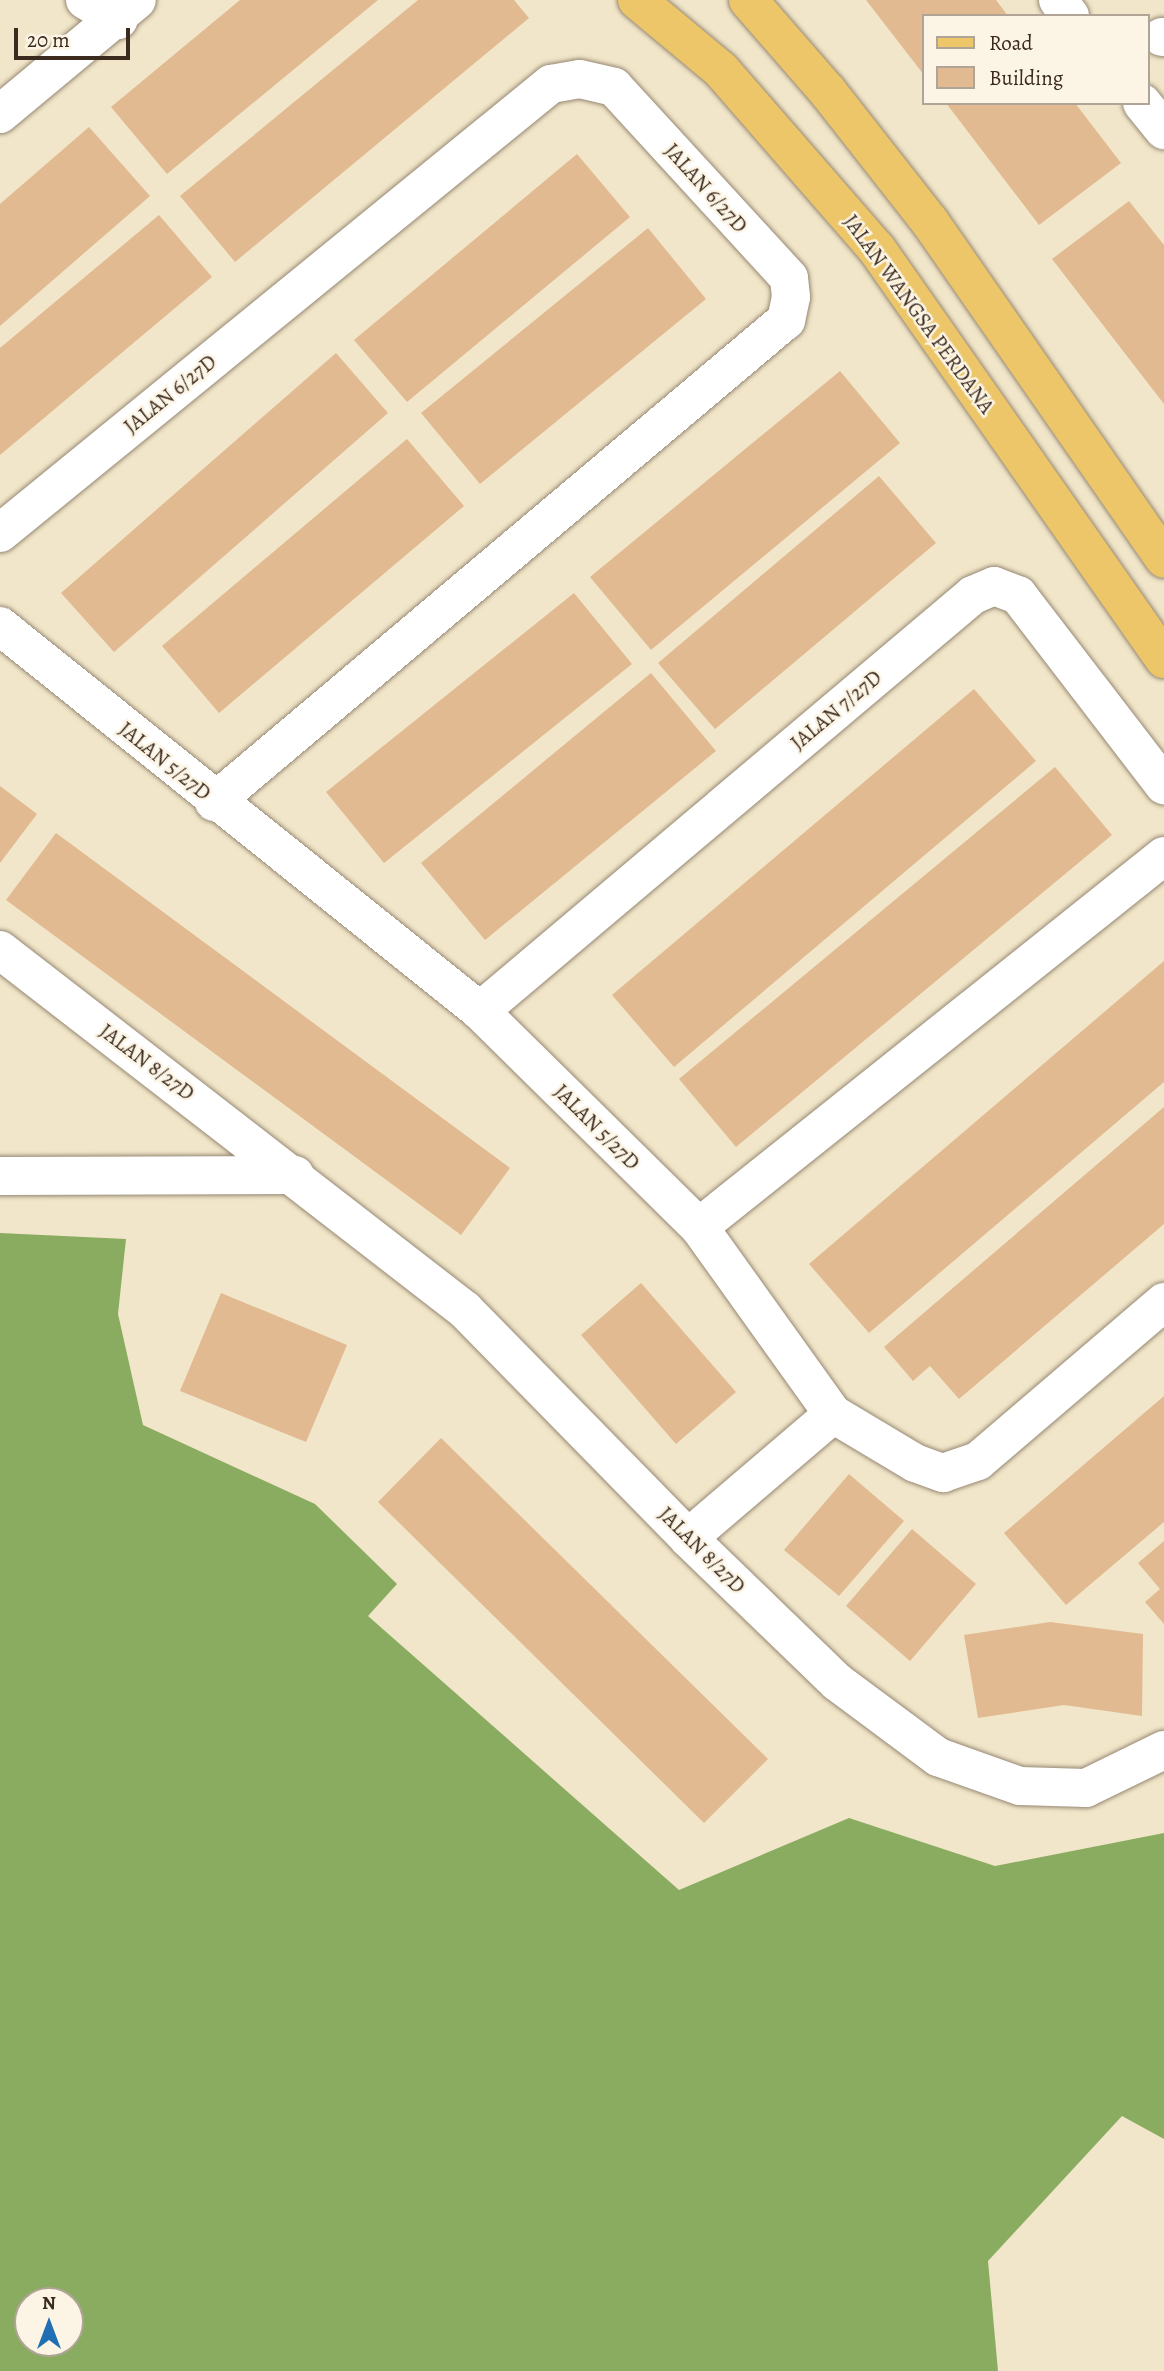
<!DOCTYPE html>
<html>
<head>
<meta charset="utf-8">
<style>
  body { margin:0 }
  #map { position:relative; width:1164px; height:2371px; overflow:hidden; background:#f1e6c9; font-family:Alegreya,serif }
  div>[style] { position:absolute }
  .forest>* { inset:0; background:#8aac61 }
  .building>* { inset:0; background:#e1ba91 }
  .roads { filter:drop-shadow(0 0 2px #968874) drop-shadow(0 0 2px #968874) }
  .minor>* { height:38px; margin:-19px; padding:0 19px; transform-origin:19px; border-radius:19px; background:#fff }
  .major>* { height:38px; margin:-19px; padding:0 19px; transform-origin:19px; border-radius:19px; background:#ecc669 }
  span { translate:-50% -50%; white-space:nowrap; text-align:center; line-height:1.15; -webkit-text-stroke:5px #fcf5e5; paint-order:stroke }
  .street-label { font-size:21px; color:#3b2a1e }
  .legend { position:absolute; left:922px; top:14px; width:228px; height:91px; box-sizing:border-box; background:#fcf5e5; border:2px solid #afa495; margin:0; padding:9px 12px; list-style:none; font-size:21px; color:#3b2a1e }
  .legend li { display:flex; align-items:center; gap:14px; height:35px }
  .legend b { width:35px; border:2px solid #afa495 }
  .north { position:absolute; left:14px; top:2287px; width:70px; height:70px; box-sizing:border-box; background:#fcf5e5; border:2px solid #afa495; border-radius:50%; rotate:0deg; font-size:19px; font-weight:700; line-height:28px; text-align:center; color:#3b2a1e }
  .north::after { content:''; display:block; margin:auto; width:24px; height:32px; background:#1f6fb2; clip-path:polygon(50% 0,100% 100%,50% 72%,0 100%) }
  .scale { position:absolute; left:14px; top:28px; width:116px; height:32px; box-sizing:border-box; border:4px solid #3b2a1e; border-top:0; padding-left:9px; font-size:21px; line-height:24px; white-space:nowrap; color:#3b2a1e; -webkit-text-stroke:5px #fcf5e5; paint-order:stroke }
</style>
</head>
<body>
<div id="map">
  <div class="forest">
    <div style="clip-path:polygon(evenodd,0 1233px,126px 1239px,118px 1314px,143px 1425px,315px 1504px,397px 1584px,368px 1616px,679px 1890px,849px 1818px,995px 1866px,1164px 1833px,1164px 2139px,1122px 2116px,988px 2261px,998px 2371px,0 2371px,0 1233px,28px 2301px,70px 2301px,70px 2343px,28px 2343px,28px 2301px)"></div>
  </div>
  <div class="building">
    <div style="clip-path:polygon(240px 0,378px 0,167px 174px,111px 107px)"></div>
    <div style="clip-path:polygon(418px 0,514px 0,529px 18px,235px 262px,180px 196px)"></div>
    <div style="clip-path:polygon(866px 0,996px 0,1008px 16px,924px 16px,924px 75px)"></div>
    <div style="clip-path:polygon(946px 103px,1075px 103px,1121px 163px,1039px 225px)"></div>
    <div style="clip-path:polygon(89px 127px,150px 196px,0 326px,0 204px)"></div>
    <div style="clip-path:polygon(577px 154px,630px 217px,407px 402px,354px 340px)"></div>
    <div style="clip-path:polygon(1129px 201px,1164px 245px,1164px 404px,1052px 259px)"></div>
    <div style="clip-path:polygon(159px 215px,212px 277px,0 455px,0 348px)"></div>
    <div style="clip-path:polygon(648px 228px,706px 299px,480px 484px,421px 413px)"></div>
    <div style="clip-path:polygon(336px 353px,388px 413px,114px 652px,61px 593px)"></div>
    <div style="clip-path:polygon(840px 371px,900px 443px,651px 650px,590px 577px)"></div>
    <div style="clip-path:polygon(407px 439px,464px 506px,219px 713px,162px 646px)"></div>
    <div style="clip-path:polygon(879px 476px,936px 543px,715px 729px,658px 663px)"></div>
    <div style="clip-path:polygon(574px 593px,632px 664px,384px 863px,326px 792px)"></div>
    <div style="clip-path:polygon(651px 673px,716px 751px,485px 940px,421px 863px)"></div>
    <div style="clip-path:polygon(974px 689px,1036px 761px,674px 1067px,612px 995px)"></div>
    <div style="clip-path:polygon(1055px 767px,1112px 835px,736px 1147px,679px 1079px)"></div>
    <div style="clip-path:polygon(0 786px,37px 814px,0 863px)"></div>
    <div style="clip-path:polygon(56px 833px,510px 1168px,461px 1235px,6px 900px)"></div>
    <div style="clip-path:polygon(1164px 961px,1164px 1082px,869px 1333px,809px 1264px)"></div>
    <div style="clip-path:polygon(1164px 1107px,1164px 1224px,959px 1399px,930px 1366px,913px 1381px,884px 1347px)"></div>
    <div style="clip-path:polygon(641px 1283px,736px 1392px,676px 1444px,581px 1335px)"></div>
    <div style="clip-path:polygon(221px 1293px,347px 1345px,306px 1442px,180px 1391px)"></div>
    <div style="clip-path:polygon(1164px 1396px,1164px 1522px,1066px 1605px,1004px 1533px)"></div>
    <div style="clip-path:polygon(441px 1438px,768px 1759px,704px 1823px,378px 1502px)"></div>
    <div style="clip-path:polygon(849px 1474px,904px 1521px,839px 1596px,784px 1550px)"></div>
    <div style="clip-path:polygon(912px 1529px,976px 1584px,910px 1661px,846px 1606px)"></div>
    <div style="clip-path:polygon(1164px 1541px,1164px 1624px,1145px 1602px,1160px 1589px,1138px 1563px)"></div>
    <div style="clip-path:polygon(1050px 1622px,1143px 1634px,1142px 1716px,1064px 1705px,978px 1718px,964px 1635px)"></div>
  </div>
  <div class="roads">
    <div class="minor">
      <div style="left:85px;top:0;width:39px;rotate:31deg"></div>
      <div style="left:1058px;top:0;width:20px;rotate:53deg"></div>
      <div style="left:1162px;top:37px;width:2px"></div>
      <div style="left:1142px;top:103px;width:35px;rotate:51deg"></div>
      <div style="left:0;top:114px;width:178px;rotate:-39.8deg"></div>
      <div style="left:0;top:533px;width:711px;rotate:-39.18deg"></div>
      <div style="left:551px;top:84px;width:29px;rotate:-10deg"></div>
      <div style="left:580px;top:79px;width:35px;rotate:13deg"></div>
      <div style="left:614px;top:87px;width:259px;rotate:47.5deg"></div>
      <div style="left:789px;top:278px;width:19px;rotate:84deg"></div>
      <div style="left:791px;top:297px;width:24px;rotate:102deg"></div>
      <div style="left:786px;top:320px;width:748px;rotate:139.88deg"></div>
      <div style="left:0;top:626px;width:615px;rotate:38.73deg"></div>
      <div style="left:480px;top:1011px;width:308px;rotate:44.6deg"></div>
      <div style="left:699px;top:1227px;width:230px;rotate:54.4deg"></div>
      <div style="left:833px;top:1414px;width:96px;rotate:30.9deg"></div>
      <div style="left:915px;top:1463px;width:30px;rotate:20deg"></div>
      <div style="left:943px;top:1473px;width:37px;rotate:-19deg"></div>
      <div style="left:978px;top:1461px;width:245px;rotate:-40.5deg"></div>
      <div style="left:0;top:950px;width:588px;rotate:37.75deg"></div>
      <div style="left:465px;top:1310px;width:319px;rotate:45.6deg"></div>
      <div style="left:688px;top:1538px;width:207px;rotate:44deg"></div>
      <div style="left:837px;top:1682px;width:126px;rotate:36.6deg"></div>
      <div style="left:938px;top:1757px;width:87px;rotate:19.5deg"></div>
      <div style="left:1020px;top:1786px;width:66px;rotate:1.7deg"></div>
      <div style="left:1086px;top:1788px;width:87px;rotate:-26deg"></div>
      <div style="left:480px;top:1011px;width:645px;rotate:-40.16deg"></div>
      <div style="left:973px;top:595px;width:23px;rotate:-23deg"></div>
      <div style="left:994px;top:586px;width:26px;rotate:21deg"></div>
      <div style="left:1018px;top:595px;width:240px;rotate:52.5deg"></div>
      <div style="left:0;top:1176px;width:295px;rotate:-0.2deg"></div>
      <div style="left:699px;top:1227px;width:595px;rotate:-38.58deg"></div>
      <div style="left:688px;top:1538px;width:191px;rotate:-40.5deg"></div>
    </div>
    <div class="major">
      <div style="left:637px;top:0;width:109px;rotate:39.8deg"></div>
      <div style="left:721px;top:70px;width:236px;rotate:49deg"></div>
      <div style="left:876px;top:248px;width:502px;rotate:54.98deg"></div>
      <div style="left:748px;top:0;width:122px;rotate:49deg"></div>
      <div style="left:828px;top:92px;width:165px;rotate:51.9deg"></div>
      <div style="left:930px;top:222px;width:410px;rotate:55.2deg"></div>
    </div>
  </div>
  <div class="street-label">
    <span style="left:706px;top:188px;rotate:48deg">JALAN 6/27D</span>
    <span style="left:919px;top:314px;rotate:54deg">JALAN WANGSA PERDANA</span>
    <span style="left:170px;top:394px;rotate:-39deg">JALAN 6/27D</span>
    <span style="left:836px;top:710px;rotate:-40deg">JALAN 7/27D</span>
    <span style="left:165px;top:761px;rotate:39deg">JALAN 5/27D</span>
    <span style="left:147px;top:1062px;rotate:37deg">JALAN 8/27D</span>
    <span style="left:597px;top:1127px;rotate:45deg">JALAN 5/27D</span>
    <span style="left:702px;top:1550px;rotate:45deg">JALAN 8/27D</span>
  </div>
  <ul class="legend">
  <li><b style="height:9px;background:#ecc669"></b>Road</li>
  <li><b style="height:19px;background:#e1ba91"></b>Building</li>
  </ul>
  <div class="north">N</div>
  <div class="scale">20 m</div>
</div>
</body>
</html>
